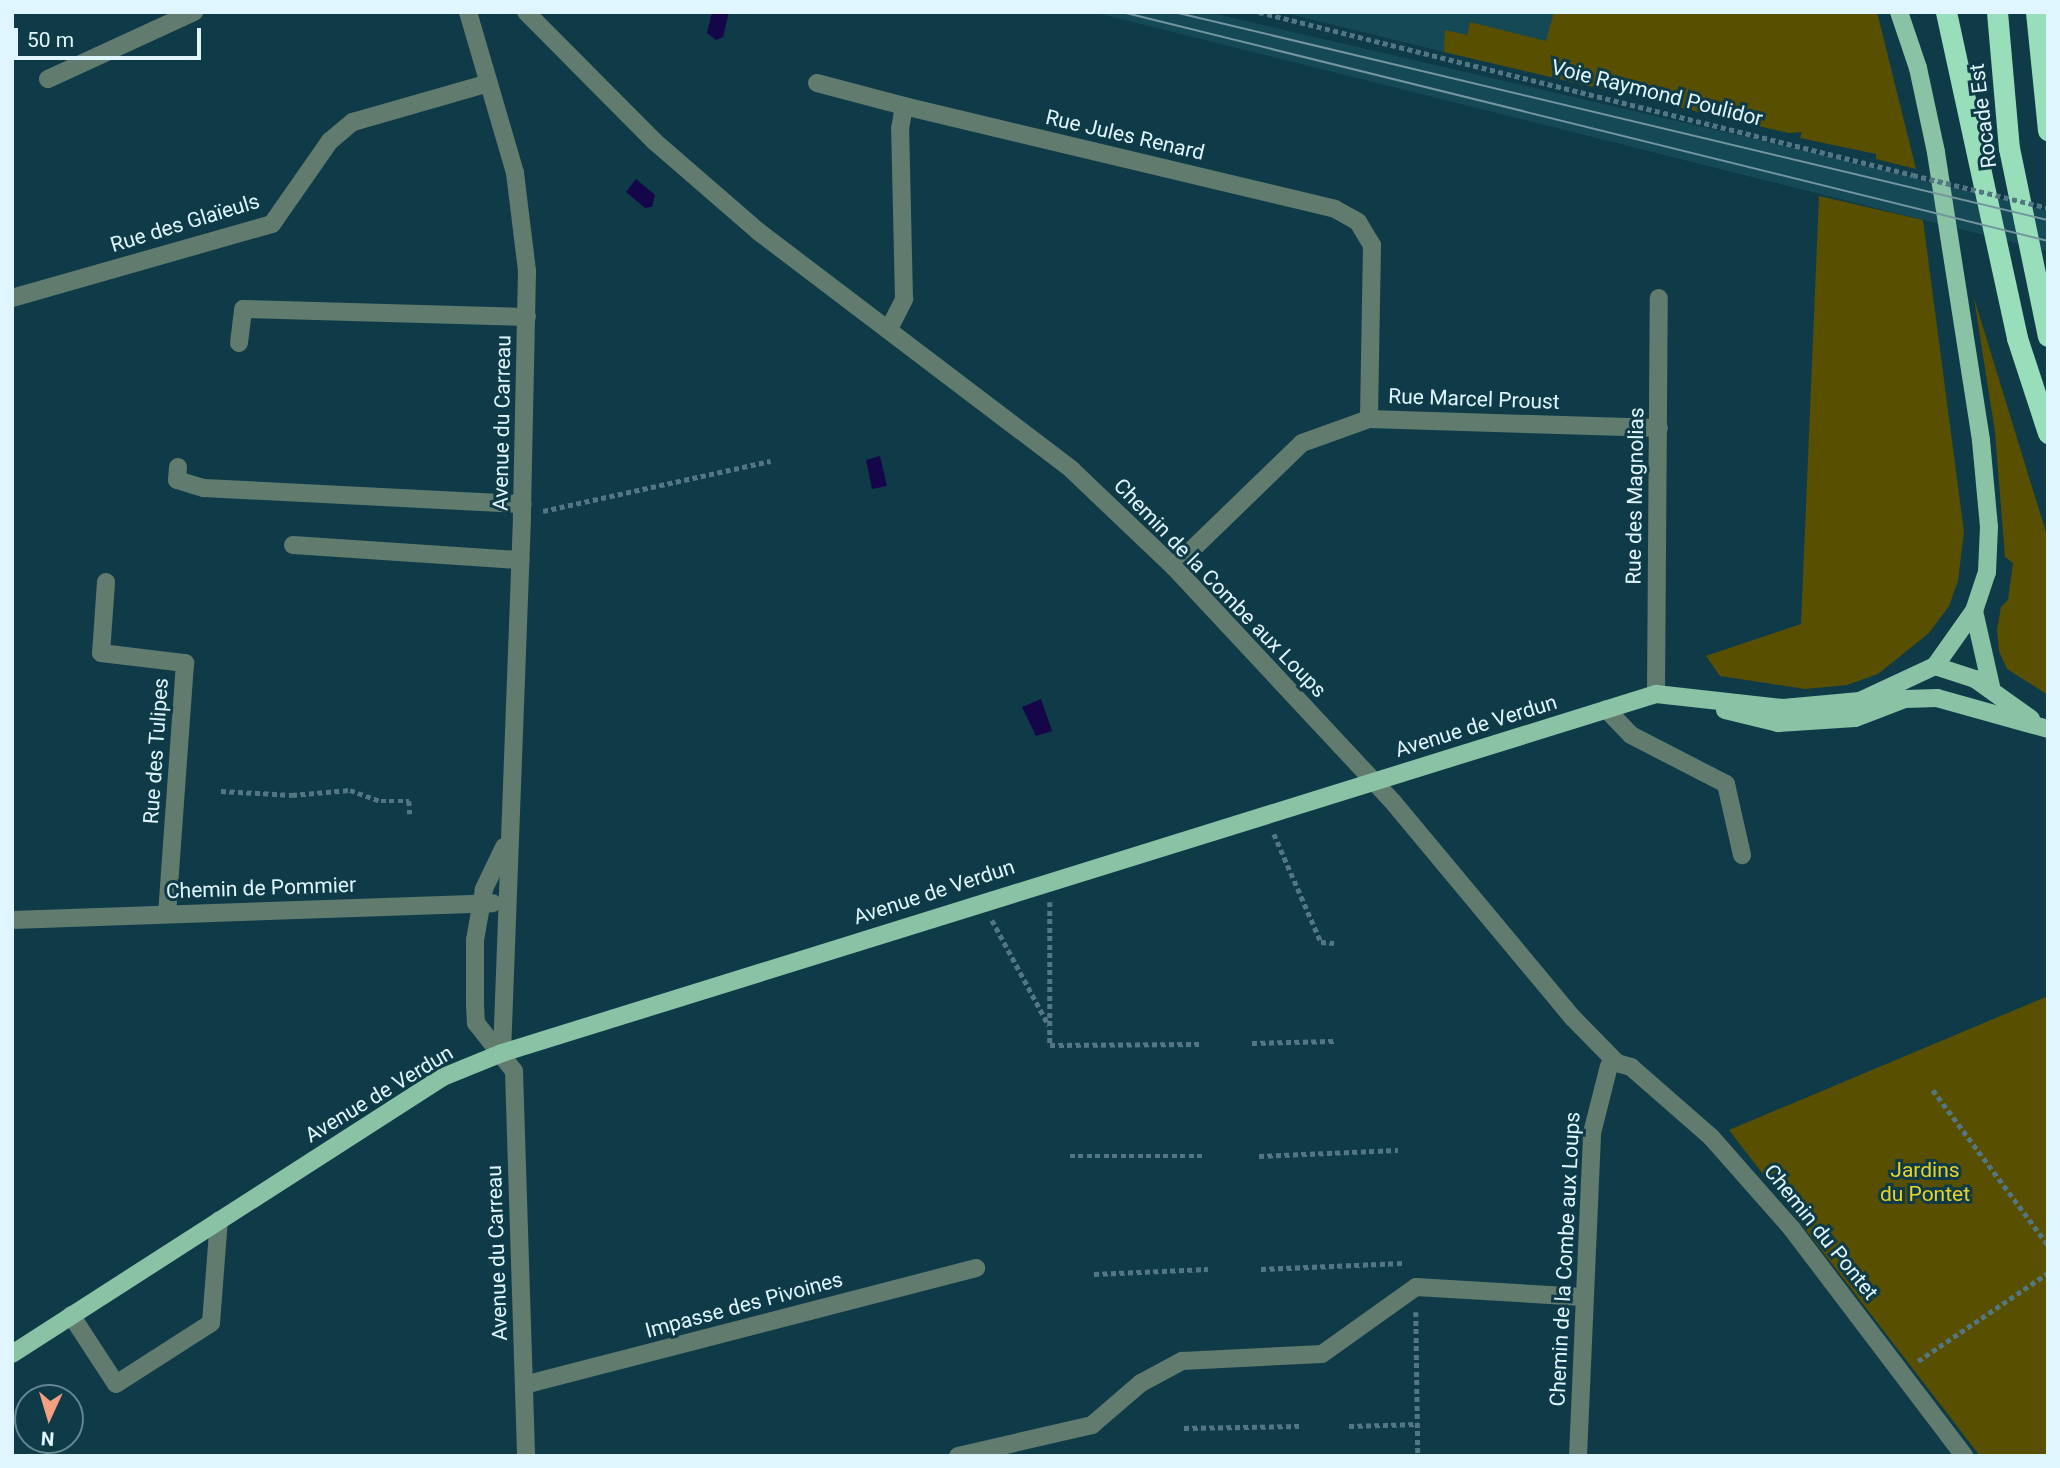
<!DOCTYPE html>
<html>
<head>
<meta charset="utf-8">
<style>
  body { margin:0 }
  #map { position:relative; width:2060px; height:1468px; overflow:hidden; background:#0f3b48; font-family:Roboto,sans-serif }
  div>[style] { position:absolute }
  .built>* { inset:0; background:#164956 }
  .green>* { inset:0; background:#584f01 }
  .water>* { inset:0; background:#15064a }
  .path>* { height:4.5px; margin-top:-2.25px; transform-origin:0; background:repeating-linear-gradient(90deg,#527782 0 5px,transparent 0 8.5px) }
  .minor>* { height:18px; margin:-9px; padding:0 9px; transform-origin:9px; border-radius:9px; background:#617c6e }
  .major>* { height:18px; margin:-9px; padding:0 9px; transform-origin:9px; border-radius:9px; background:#8ac2a5 }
  .highway>* { height:21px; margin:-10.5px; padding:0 10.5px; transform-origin:10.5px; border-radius:10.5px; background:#99deba }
  .tram>* { height:2px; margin:-1px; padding:0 1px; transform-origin:1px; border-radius:1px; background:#7495a0 }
  .path-bridge>* { height:4.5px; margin-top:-2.25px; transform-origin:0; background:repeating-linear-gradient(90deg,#527782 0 5px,transparent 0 8.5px) }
  span { translate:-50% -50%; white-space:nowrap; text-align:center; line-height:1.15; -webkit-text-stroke:6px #0f3b48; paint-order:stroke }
  .street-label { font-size:21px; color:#e0f6fe }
  .park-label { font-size:21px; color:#ead326 }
  .frame { position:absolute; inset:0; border:14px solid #e0f6fe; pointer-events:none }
  .north { position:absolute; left:14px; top:1384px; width:70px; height:70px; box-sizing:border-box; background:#0f3b48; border:2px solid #638691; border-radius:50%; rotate:184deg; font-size:19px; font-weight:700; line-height:28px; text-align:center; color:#e0f6fe }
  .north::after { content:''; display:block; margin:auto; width:24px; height:32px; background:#f2a081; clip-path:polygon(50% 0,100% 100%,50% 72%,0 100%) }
  .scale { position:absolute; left:14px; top:28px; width:187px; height:32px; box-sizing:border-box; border:4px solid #e0f6fe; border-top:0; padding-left:9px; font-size:21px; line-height:24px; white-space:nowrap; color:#e0f6fe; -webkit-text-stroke:5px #0f3b48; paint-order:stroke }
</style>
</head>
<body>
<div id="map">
  <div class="built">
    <div style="clip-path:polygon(1093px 12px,1207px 12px,1797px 149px,2048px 211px,2048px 251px)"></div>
    <div style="clip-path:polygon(1281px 12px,1769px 12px,1789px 133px,1444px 52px)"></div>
  </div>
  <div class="green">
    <div style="clip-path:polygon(1554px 12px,1877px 12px,1916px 169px,1876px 159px,1876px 154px,1800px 138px,1802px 132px,1789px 133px,1444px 52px,1445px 30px,1467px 35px,1470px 22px,1546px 41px)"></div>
    <div style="clip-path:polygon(1819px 196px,1923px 220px,1964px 532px,1958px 581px,1949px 606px,1929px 633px,1878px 674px,1847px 685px,1805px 689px,1720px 676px,1706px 656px,1801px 624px)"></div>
    <div style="clip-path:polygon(1974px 298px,2048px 539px,2048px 695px,2007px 669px,1999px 651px,1997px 630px,2001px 607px,2008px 600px,2013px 563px,2005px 557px,1995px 432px)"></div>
    <div style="clip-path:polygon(2048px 996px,2048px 1456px,1980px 1456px,1729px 1130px)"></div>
  </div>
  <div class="water">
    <div style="clip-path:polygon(712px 12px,729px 12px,723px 37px,716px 40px,707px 33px)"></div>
    <div style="clip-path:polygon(636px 179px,655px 195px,652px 207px,645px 208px,626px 192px)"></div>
    <div style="clip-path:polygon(880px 456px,887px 486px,872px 489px,866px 460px)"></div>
    <div style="clip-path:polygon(1041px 699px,1052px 731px,1036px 736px,1022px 707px)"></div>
  </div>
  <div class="path">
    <div style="left:1259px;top:12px;width:674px;rotate:14deg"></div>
    <div style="left:543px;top:511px;width:233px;rotate:-12.4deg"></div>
    <div style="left:221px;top:791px;width:71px;rotate:3.2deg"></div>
    <div style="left:292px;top:795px;width:58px;rotate:-4.9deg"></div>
    <div style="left:350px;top:790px;width:33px;rotate:20deg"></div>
    <div style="left:381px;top:801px;width:28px"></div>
    <div style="left:409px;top:801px;width:13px;rotate:86deg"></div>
    <div style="left:1274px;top:834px;width:118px;rotate:66.5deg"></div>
    <div style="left:1321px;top:942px;width:13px;rotate:4deg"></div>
    <div style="left:1050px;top:902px;width:143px;rotate:90deg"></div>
    <div style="left:1050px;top:1045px;width:149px;rotate:-0.4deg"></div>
    <div style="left:992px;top:920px;width:120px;rotate:61.7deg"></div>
    <div style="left:1252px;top:1043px;width:82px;rotate:-1.4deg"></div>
    <div style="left:1933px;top:1090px;width:193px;rotate:53.4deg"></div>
    <div style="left:1070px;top:1156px;width:133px"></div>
    <div style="left:1259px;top:1156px;width:139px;rotate:-2.5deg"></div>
    <div style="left:1261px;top:1269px;width:142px;rotate:-2.4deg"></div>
    <div style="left:1094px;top:1274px;width:114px;rotate:-2.5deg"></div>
    <div style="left:1416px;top:1312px;width:144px;rotate:89.2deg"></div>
    <div style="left:1918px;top:1361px;width:157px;rotate:-34.1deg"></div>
    <div style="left:1349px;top:1426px;width:69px;rotate:-1.7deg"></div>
    <div style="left:1184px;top:1428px;width:115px;rotate:-1deg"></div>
  </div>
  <div class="minor">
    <div style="left:468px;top:12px;width:168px;rotate:73.7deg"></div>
    <div style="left:515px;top:173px;width:99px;rotate:83deg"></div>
    <div style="left:527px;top:271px;width:247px;rotate:91.2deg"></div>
    <div style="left:522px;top:518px;width:535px;rotate:92.14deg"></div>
    <div style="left:526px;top:12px;width:182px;rotate:45.2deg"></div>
    <div style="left:654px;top:141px;width:139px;rotate:40.9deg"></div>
    <div style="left:759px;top:232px;width:393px;rotate:37.2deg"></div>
    <div style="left:1072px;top:470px;width:141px;rotate:43.6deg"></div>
    <div style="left:1174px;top:567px;width:321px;rotate:47deg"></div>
    <div style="left:1393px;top:802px;width:281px;rotate:50.2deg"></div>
    <div style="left:1573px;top:1018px;width:63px;rotate:45.6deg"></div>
    <div style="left:48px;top:79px;width:161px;rotate:-24.7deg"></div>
    <div style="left:817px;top:83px;width:90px;rotate:14.8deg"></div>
    <div style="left:12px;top:298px;width:270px;rotate:-15.9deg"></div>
    <div style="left:272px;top:224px;width:101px;rotate:-55.1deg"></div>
    <div style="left:330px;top:141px;width:30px;rotate:-40deg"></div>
    <div style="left:353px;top:122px;width:141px;rotate:-16deg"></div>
    <div style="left:889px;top:329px;width:34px;rotate:-63deg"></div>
    <div style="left:904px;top:299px;width:170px;rotate:-91.3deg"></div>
    <div style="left:900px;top:129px;width:23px;rotate:-80deg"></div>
    <div style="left:904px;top:106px;width:443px;rotate:13.4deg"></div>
    <div style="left:1335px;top:209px;width:26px;rotate:29deg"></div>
    <div style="left:1358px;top:222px;width:27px;rotate:59deg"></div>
    <div style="left:1372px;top:245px;width:174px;rotate:91deg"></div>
    <div style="left:239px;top:343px;width:34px;rotate:-83deg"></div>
    <div style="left:243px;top:309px;width:284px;rotate:1.6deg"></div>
    <div style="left:178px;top:467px;width:13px;rotate:94deg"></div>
    <div style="left:177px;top:480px;width:28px;rotate:17deg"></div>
    <div style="left:204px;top:488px;width:319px;rotate:2.9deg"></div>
    <div style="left:293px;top:545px;width:228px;rotate:3.8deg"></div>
    <div style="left:1174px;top:567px;width:178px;rotate:-44.1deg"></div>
    <div style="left:1302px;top:443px;width:71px;rotate:-19.7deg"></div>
    <div style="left:1369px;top:419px;width:290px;rotate:1.8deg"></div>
    <div style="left:106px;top:582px;width:71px;rotate:94deg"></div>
    <div style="left:101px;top:653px;width:85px;rotate:6.8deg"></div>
    <div style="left:185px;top:663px;width:251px;rotate:94.1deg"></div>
    <div style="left:1656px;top:694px;width:396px;rotate:-89.6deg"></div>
    <div style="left:1606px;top:709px;width:36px;rotate:46deg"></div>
    <div style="left:1631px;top:735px;width:107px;rotate:27.3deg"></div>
    <div style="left:1726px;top:784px;width:73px;rotate:77.3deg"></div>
    <div style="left:504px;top:847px;width:47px;rotate:115.5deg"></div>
    <div style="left:484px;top:889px;width:52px;rotate:100deg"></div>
    <div style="left:475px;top:940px;width:65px;rotate:90deg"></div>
    <div style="left:475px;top:1005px;width:18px;rotate:87deg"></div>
    <div style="left:476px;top:1023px;width:61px;rotate:51.6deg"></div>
    <div style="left:514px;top:1071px;width:385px;rotate:88.2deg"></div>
    <div style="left:12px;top:920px;width:481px;rotate:-2deg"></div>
    <div style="left:1617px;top:1063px;width:15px;rotate:16deg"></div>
    <div style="left:1631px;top:1067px;width:106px;rotate:41.2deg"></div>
    <div style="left:1711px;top:1137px;width:123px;rotate:48.6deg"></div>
    <div style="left:1792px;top:1229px;width:285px;rotate:52.8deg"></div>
    <div style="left:71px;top:1315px;width:82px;rotate:56.9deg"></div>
    <div style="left:116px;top:1384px;width:113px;rotate:-32.7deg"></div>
    <div style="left:211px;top:1323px;width:103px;rotate:-85.6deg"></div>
    <div style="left:524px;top:1385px;width:467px;rotate:-14.5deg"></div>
    <div style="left:958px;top:1456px;width:138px;rotate:-13deg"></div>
    <div style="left:1092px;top:1425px;width:65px;rotate:-40.6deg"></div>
    <div style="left:1141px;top:1383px;width:47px;rotate:-28.2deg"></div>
    <div style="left:1182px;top:1361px;width:140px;rotate:-2.9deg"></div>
    <div style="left:1322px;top:1354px;width:115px;rotate:-35.5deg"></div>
    <div style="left:1416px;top:1287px;width:167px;rotate:3.4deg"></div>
    <div style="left:1578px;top:1456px;width:323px;rotate:-87.5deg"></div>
    <div style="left:1592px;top:1133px;width:69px;rotate:-75.8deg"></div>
  </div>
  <div class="major">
    <div style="left:1974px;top:611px;width:82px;rotate:77.3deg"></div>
    <div style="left:1935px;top:666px;width:42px;rotate:18deg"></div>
    <div style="left:1975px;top:679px;width:69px;rotate:35.5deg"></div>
    <div style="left:1725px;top:710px;width:55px;rotate:13.8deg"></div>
    <div style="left:1778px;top:723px;width:77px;rotate:-3.7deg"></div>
    <div style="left:1855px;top:718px;width:53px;rotate:-20.8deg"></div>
    <div style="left:1905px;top:699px;width:32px;rotate:-2deg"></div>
    <div style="left:1937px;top:698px;width:115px;rotate:15.6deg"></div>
    <div style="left:12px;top:1354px;width:512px;rotate:-32.73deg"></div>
    <div style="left:443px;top:1077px;width:64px;rotate:-22.1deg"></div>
    <div style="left:502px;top:1053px;width:1209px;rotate:-17.28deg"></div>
    <div style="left:1656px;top:694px;width:128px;rotate:6.3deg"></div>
    <div style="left:1783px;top:708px;width:77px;rotate:-5.2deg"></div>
    <div style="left:1860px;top:701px;width:83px;rotate:-25deg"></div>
    <div style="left:1935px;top:666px;width:67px;rotate:-54.7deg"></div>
    <div style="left:1974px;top:611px;width:41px;rotate:-71.6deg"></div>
    <div style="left:1987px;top:572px;width:45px;rotate:-87.5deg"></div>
    <div style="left:1989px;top:527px;width:87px;rotate:-95.3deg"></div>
    <div style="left:1981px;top:440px;width:291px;rotate:-98.9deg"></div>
    <div style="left:1936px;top:152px;width:86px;rotate:-102.1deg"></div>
    <div style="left:1918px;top:68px;width:59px;rotate:-108.7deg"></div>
  </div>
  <div class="highway">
    <div style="left:1946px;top:12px;width:334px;rotate:77.7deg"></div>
    <div style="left:2017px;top:338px;width:100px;rotate:71.9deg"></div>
    <div style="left:1997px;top:12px;width:137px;rotate:85deg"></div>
    <div style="left:2009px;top:148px;width:192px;rotate:78.3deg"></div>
    <div style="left:2036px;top:12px;width:119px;rotate:84.2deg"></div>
  </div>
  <div class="tram">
    <div style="left:1122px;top:12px;width:954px;rotate:13.89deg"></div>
    <div style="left:1174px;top:12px;width:898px;rotate:13.39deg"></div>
  </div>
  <div class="path-bridge">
    <div style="left:1913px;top:175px;width:139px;rotate:13.7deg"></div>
  </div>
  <div class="street-label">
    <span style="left:1657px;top:93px;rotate:14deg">Voie Raymond Poulidor</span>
    <span style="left:1983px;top:116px;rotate:-97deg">Rocade Est</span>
    <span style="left:1125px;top:135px;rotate:13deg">Rue Jules Renard</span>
    <span style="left:185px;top:223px;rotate:-17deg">Rue des Glaïeuls</span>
    <span style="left:1474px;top:399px;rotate:2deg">Rue Marcel Proust</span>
    <span style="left:502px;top:423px;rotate:-89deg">Avenue du Carreau</span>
    <span style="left:1635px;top:496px;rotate:-89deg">Rue des Magnolias</span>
    <span style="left:1220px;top:588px;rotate:46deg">Chemin de la Combe aux Loups</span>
    <span style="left:1476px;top:726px;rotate:-17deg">Avenue de Verdun</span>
    <span style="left:156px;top:751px;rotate:-86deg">Rue des Tulipes</span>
    <span style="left:261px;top:888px;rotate:-2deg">Chemin de Pommier</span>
    <span style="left:934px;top:892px;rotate:-18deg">Avenue de Verdun</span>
    <span style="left:379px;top:1094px;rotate:-31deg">Avenue de Verdun</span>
    <span style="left:1821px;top:1232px;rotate:51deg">Chemin du Pontet</span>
    <span style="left:497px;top:1253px;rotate:-92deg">Avenue du Carreau</span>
    <span style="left:1565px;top:1259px;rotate:-87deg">Chemin de la Combe aux Loups</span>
    <span style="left:744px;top:1305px;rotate:-15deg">Impasse des Pivoines</span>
  </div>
  <div class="park-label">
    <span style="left:1925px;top:1182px">Jardins<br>du Pontet</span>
  </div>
  <div class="frame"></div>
  <div class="north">N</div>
  <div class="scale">50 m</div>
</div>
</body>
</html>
